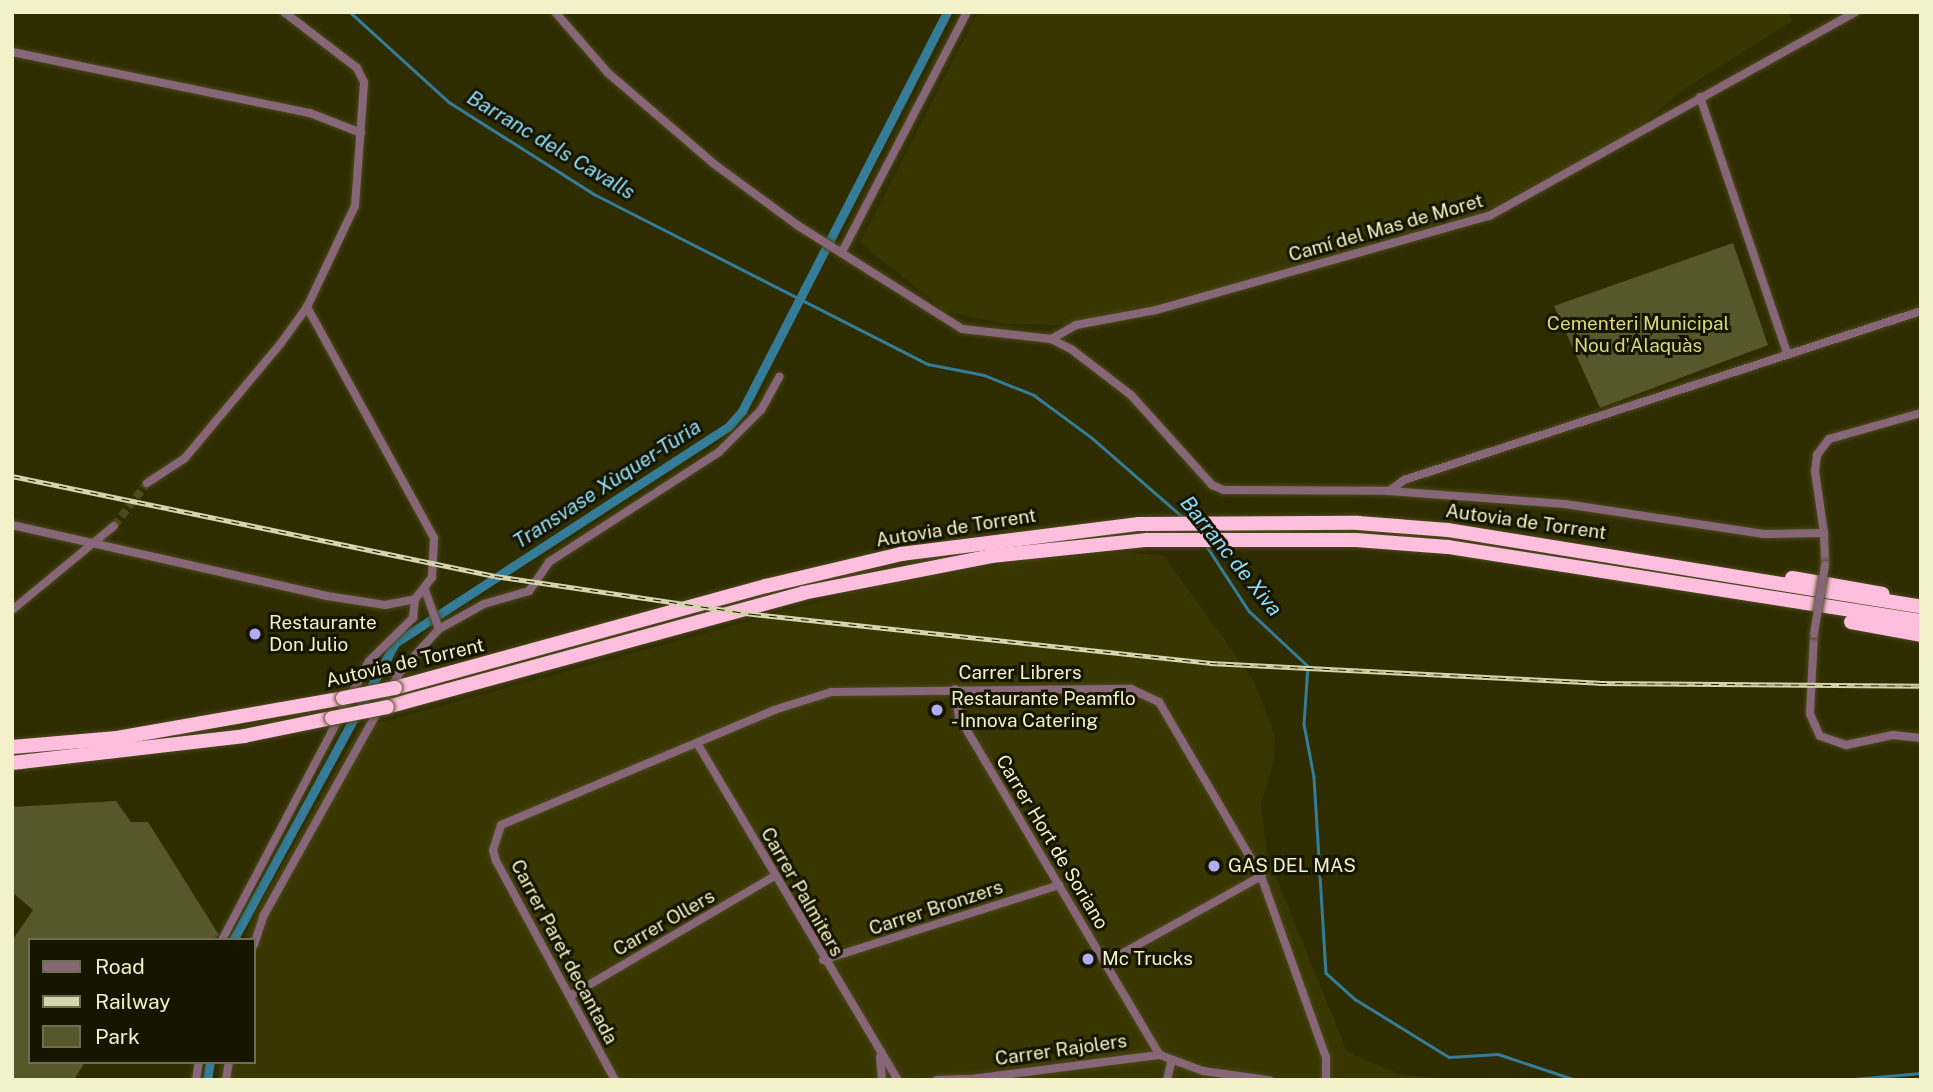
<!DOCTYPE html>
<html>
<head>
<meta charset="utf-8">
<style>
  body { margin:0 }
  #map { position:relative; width:1933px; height:1092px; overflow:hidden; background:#2f2d00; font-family:"Public Sans",sans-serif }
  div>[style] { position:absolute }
  .built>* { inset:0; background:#393602 }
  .green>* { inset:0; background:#58572c }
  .stream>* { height:2.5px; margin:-1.25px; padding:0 1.25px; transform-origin:1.25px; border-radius:1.25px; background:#347c98 }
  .canal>* { height:9px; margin:-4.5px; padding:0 4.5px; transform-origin:4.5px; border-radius:4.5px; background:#347c98 }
  .minor-tunnel>* { height:8px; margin-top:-4px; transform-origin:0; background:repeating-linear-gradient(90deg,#4c4a1e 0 8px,transparent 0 12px) }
  .roads { filter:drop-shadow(0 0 2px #4a481c) drop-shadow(0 0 2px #4a481c) }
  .minor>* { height:8px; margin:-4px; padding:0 4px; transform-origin:4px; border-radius:4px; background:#876777 }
  .motorway>* { height:14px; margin:-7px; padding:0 7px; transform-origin:7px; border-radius:7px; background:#febfdf }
  .rail>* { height:5px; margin-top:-2.5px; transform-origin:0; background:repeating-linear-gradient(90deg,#161500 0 8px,#d5d4ac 0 16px); box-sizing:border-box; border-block:2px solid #d5d4ac }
  .bridges { filter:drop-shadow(0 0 2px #4a481c) drop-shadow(0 0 2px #4a481c) }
  .minor-bridge>* { height:8px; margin:-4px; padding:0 4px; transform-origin:4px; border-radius:4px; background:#876777 }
  .motorway-bridge>* { height:14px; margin:-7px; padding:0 7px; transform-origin:7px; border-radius:7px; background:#febfdf }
  .dots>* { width:19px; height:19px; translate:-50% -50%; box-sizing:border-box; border:4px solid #161500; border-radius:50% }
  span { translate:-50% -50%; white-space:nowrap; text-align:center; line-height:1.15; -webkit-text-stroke:6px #161500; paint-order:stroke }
  .street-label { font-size:19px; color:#f2f1ca }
  .park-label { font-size:19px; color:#dad77c }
  .poi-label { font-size:19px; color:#f2f1ca }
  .left { translate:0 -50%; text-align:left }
  .water-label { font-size:21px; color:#8eddfe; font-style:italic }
  .frame { position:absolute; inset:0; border:14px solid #f2f1ca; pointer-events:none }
  .legend { position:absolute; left:28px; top:938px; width:228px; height:126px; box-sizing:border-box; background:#161500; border:2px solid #6e6d51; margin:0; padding:9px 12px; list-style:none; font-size:21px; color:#f2f1ca }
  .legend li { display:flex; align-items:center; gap:14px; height:35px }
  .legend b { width:35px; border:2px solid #6e6d51 }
</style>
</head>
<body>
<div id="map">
  <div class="built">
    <div style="clip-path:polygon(978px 12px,1788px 12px,1792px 21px,1686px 88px,1627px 136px,1484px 212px,1254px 280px,1065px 325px,1005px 324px,945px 311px,860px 242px)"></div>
    <div style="clip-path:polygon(1128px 552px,1164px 556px,1254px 681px,1275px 736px,1274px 759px,1261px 804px,1267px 854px,1347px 1052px,1402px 1075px,1464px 1080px,217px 1080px,221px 1062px,254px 1062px,254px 940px,246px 940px,250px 920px,360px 728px,868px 588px,1040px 558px)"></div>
  </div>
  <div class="green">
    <div style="clip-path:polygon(1733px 243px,1768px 345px,1600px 408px,1554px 306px)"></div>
    <div style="clip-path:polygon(116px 801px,131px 822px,148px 822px,219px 935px,212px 940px,30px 940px,30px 1062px,85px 1062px,74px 1080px,12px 1080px,12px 941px,33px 910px,12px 892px,12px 807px)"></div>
  </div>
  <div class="stream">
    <div style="left:350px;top:12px;width:134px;rotate:42.3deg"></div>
    <div style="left:449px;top:102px;width:172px;rotate:32.4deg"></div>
    <div style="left:594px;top:194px;width:375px;rotate:27deg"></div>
    <div style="left:928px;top:364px;width:57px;rotate:11.1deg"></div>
    <div style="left:984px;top:375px;width:54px;rotate:21.8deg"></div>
    <div style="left:1034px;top:395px;width:71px;rotate:36.4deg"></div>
    <div style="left:1091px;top:437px;width:123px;rotate:41.1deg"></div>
    <div style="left:1206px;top:545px;width:79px;rotate:56.9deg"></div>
    <div style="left:1249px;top:611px;width:81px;rotate:43deg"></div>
    <div style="left:1308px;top:666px;width:58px;rotate:93.9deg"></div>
    <div style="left:1304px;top:724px;width:54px;rotate:79.3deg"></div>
    <div style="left:1314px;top:777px;width:196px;rotate:86.5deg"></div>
    <div style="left:1326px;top:973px;width:39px;rotate:42deg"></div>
    <div style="left:1355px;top:999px;width:110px;rotate:31.7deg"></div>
    <div style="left:1449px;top:1057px;width:49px;rotate:-3.5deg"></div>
    <div style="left:1498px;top:1054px;width:82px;rotate:18.4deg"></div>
    <div style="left:1843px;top:1080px;width:78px;rotate:-5.1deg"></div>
  </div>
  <div class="canal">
    <div style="left:233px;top:940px;width:338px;rotate:-61.4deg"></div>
    <div style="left:395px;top:643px;width:398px;rotate:-33deg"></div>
    <div style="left:729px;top:426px;width:20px;rotate:-49deg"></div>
    <div style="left:742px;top:411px;width:449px;rotate:-62.8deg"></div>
    <div style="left:207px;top:1080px;width:18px;rotate:-81deg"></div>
  </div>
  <div class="minor-tunnel">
    <div style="left:114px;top:526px;width:54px;rotate:-52.5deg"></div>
  </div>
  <div class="roads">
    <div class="minor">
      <div style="left:555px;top:12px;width:81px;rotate:49deg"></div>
      <div style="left:608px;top:73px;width:140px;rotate:40.6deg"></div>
      <div style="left:714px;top:164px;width:103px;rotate:36.3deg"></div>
      <div style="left:797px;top:225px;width:195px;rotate:32.2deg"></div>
      <div style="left:962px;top:329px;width:90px;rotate:6.4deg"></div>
      <div style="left:1051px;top:339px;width:22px;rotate:27deg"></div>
      <div style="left:1071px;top:349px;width:76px;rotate:37.5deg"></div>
      <div style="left:1131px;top:395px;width:121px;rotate:48deg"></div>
      <div style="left:1212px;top:485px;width:13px;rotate:23deg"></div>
      <div style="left:1224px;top:490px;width:165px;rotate:0.3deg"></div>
      <div style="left:1389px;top:491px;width:176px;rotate:4.2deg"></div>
      <div style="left:1565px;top:504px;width:201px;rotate:8.6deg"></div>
      <div style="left:1764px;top:534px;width:60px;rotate:-1deg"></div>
      <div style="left:1824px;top:533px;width:63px;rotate:-98.3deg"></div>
      <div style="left:1815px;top:471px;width:16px;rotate:-83deg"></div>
      <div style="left:1817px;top:455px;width:20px;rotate:-53deg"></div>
      <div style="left:1829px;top:439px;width:96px;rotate:-15.8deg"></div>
      <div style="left:12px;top:52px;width:304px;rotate:11.6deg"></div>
      <div style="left:310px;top:113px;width:55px;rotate:21.4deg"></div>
      <div style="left:1700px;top:97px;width:269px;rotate:71.2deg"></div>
      <div style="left:843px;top:250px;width:268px;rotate:-62.5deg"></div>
      <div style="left:1051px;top:339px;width:29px;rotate:-29deg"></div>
      <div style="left:1076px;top:325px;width:81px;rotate:-10.6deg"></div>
      <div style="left:1156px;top:310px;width:346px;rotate:-15.8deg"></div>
      <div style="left:1489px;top:216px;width:420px;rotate:-29.1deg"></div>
      <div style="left:147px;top:483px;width:45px;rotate:-33.3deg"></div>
      <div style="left:185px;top:458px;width:150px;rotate:-50.1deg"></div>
      <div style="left:281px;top:343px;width:44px;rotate:-54.2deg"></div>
      <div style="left:307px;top:307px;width:112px;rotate:-64.6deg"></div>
      <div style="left:355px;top:206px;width:124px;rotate:-85.8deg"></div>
      <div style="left:364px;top:82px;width:16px;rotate:-117deg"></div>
      <div style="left:357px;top:68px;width:92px;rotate:-142.5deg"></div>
      <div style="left:1389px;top:491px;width:19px;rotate:-36deg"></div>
      <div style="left:1404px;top:480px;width:544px;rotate:-18.1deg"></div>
      <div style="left:12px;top:525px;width:323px;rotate:12.7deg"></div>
      <div style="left:327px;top:596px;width:59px;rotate:8.8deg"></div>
      <div style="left:385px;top:605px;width:31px;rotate:-11deg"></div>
      <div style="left:415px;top:599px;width:28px;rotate:-52deg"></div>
      <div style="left:432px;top:577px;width:39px;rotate:-87deg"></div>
      <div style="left:434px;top:538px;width:264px;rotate:-118.8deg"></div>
      <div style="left:1824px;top:533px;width:32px;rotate:88deg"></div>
      <div style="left:425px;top:590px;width:41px;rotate:70.3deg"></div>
      <div style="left:12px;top:610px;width:132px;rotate:-39.5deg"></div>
      <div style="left:1814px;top:634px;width:80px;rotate:92.9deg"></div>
      <div style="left:1810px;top:714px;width:24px;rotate:66deg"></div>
      <div style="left:1820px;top:736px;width:28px;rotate:19deg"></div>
      <div style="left:1846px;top:745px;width:48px;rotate:-12deg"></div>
      <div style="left:1893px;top:735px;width:28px;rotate:6deg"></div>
      <div style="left:955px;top:689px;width:28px;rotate:82deg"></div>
      <div style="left:959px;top:717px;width:393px;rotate:59.3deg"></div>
      <div style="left:1160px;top:1055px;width:46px;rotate:20.4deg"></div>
      <div style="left:1203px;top:1071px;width:67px;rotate:7.8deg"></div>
      <div style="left:697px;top:743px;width:392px;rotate:59.2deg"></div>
      <div style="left:222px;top:940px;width:315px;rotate:-62.2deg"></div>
      <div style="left:369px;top:661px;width:62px;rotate:-44.3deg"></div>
      <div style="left:413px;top:618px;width:19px;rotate:-84deg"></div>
      <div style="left:254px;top:945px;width:32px;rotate:-72deg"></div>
      <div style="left:264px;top:915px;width:277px;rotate:-60.8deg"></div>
      <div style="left:399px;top:673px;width:59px;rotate:-47.7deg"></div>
      <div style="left:439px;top:629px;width:51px;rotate:-29.1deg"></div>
      <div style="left:484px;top:604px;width:47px;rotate:-16.1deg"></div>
      <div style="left:529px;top:591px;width:35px;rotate:-55deg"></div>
      <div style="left:549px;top:562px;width:202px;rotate:-32.9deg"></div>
      <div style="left:719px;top:452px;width:59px;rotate:-45deg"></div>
      <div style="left:761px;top:410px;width:38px;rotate:-61deg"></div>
      <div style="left:823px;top:960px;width:248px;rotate:-17.6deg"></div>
      <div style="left:1105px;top:963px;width:179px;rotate:-29.1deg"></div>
      <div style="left:570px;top:996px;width:235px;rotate:-30.4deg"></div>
      <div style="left:880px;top:1057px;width:23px;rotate:85deg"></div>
      <div style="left:196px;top:1080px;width:18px;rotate:-81deg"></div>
      <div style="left:226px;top:1080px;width:18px;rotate:-81deg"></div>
      <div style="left:615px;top:1080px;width:249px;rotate:-118.5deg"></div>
      <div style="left:496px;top:861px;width:11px;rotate:-105deg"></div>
      <div style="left:493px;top:850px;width:26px;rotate:-72deg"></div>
      <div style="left:501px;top:825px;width:296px;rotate:-22.8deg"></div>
      <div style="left:774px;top:710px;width:60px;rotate:-17.5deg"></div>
      <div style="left:831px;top:692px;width:300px;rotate:-0.6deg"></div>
      <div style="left:1131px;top:689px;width:31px;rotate:25deg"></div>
      <div style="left:1159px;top:702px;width:202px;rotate:59.6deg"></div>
      <div style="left:1261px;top:876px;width:193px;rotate:70.3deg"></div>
      <div style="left:1326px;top:1058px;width:22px;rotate:90deg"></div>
      <div style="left:937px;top:1080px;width:30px;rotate:-2deg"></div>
      <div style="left:964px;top:1080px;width:198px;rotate:-7.3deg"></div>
      <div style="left:1167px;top:1080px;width:18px;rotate:-77deg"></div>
    </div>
    <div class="motorway">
      <div style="left:1792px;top:578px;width:92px;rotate:10deg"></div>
      <div style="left:1851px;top:622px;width:71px;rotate:10.5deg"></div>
      <div style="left:395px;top:688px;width:385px;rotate:-15.4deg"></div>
      <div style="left:766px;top:586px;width:139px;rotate:-13.3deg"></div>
      <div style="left:901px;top:554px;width:240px;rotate:-7.2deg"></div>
      <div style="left:1139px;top:524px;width:219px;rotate:-0.3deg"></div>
      <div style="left:1358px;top:523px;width:90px;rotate:4.4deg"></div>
      <div style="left:1448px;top:530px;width:479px;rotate:9.2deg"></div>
      <div style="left:387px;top:707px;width:431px;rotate:-15.3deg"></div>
      <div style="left:803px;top:593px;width:192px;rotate:-11.1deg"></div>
      <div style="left:991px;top:556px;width:157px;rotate:-5.9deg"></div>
      <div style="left:1147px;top:540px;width:209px"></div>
      <div style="left:1356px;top:540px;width:92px;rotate:4.4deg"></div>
      <div style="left:1448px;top:547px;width:479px;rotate:8.9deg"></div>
      <div style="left:12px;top:747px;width:105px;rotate:-4.9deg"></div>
      <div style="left:117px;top:738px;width:230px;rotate:-10deg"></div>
      <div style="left:12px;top:763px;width:234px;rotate:-6.6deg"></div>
      <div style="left:244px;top:736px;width:90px;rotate:-11.6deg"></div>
    </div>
  </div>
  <div class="rail">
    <div style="left:12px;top:476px;width:493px;rotate:11.7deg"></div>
    <div style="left:495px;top:576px;width:261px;rotate:8.4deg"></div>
    <div style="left:753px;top:614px;width:460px;rotate:6.1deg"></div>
    <div style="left:1210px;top:663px;width:390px;rotate:2.9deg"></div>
    <div style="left:1599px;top:683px;width:322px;rotate:0.5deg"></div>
  </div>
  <div class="bridges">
    <div class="minor-bridge">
      <div style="left:1814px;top:634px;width:70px;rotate:-80.9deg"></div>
    </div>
    <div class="motorway-bridge">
      <div style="left:343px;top:698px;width:53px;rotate:-10.9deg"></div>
      <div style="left:332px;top:718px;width:56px;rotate:-11.3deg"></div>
    </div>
  </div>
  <div class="dots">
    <div style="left:255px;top:634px;background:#b2adf9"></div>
    <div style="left:937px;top:710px;background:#b2adf9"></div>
    <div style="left:1214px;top:866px;background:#b2adf9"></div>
    <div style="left:1088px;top:959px;background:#b2adf9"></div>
  </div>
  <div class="street-label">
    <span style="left:1386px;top:228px;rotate:-16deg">Camí del Mas de Moret</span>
    <span style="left:1526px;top:522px;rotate:8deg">Autovia de Torrent</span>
    <span style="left:956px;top:528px;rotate:-9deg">Autovia de Torrent</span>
    <span style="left:405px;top:663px;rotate:-13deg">Autovia de Torrent</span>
    <span style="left:1020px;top:673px">Carrer Librers</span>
    <span style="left:1052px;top:842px;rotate:59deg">Carrer Hort de Soriano</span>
    <span style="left:802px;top:892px;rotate:60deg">Carrer Palmiters</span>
    <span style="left:936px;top:908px;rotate:-18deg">Carrer Bronzers</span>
    <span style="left:664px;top:923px;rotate:-30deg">Carrer Ollers</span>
    <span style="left:564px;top:952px;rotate:62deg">Carrer Paret decantada</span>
    <span style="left:1061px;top:1050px;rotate:-8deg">Carrer Rajolers</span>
  </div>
  <div class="park-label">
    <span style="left:1638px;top:335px">Cementeri Municipal<br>Nou d'Alaquàs</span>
  </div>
  <div class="poi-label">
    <span class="left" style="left:269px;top:634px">Restaurante<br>Don Julio</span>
    <span class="left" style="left:951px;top:710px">Restaurante Peamflo<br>- Innova Catering</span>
    <span class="left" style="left:1228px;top:866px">GAS DEL MAS</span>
    <span class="left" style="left:1102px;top:959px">Mc Trucks</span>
  </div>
  <div class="water-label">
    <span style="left:551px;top:145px;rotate:31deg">Barranc dels Cavalls</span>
    <span style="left:607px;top:484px;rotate:-33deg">Transvase Xùquer-Tùria</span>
    <span style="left:1231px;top:556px;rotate:51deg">Barranc de Xiva</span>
  </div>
  <div class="frame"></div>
  <ul class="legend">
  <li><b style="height:9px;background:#876777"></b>Road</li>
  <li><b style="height:9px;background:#d5d4ac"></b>Railway</li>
  <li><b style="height:19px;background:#58572c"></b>Park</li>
  </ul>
</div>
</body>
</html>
